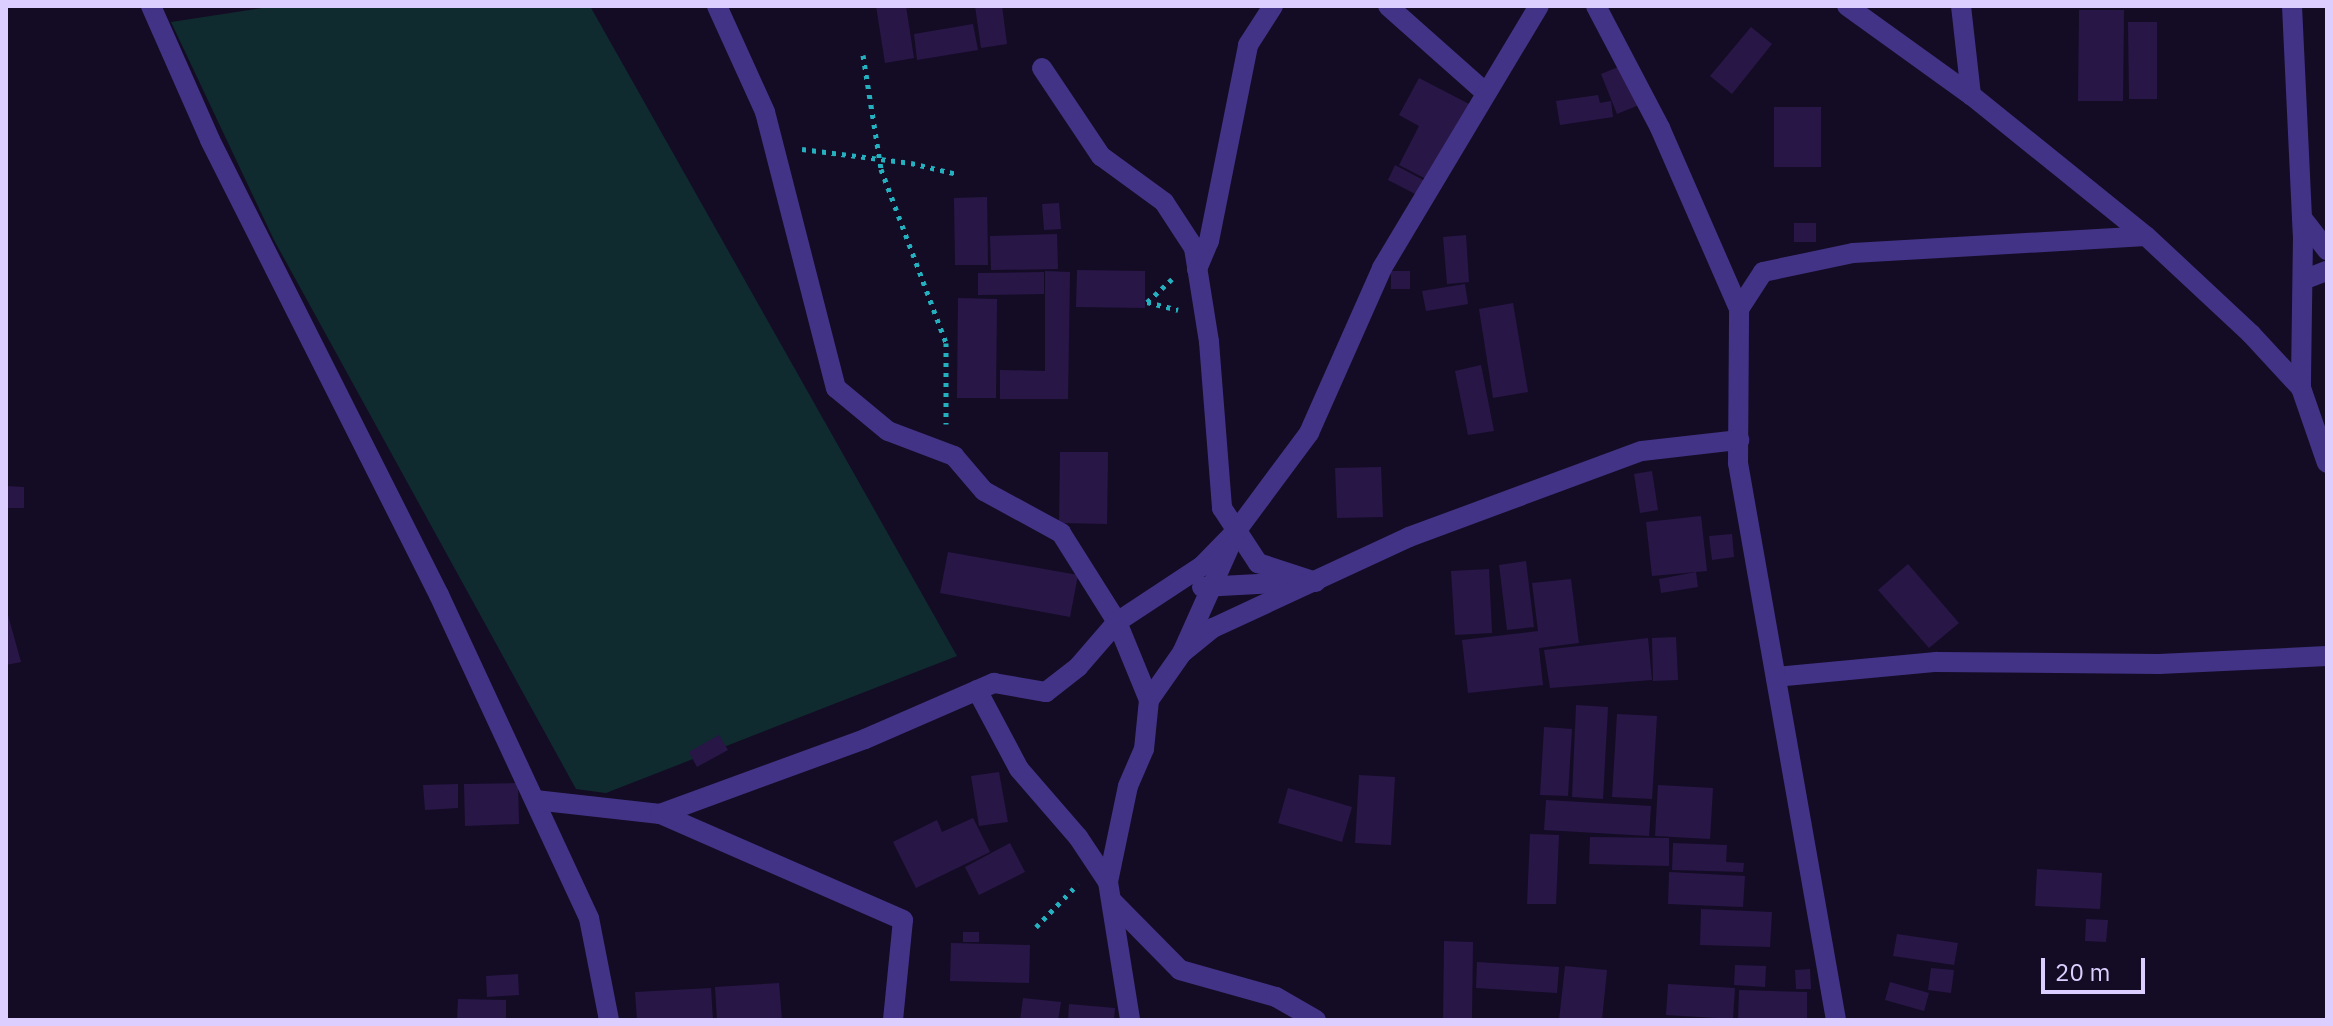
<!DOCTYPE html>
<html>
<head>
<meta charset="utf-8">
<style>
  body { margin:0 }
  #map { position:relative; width:2333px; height:1026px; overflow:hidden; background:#140c24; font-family:"IBM Plex Sans",sans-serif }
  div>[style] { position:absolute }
  .green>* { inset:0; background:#0f2b2f }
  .building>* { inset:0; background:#281647 }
  .path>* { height:5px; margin-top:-2.5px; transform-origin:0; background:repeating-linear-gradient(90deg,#24b0bf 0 4px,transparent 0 10px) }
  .minor>* { height:20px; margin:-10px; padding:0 10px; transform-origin:10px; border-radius:10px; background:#433387 }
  span { translate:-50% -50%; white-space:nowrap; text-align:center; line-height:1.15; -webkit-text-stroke:8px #140c24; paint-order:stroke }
  .frame { position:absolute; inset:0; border:8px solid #dccfff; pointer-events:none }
  .scale { position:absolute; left:2041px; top:958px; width:104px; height:36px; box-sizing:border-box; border:4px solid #dccfff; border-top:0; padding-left:10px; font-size:24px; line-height:28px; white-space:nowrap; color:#dccfff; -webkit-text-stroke:6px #140c24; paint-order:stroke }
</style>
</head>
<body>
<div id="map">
  <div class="green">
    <div style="clip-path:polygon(275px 6px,590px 6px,957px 656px,606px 793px,576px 789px,274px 240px,171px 22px)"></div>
  </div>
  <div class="building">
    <div style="clip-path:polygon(876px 6px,906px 6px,914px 58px,885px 63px)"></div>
    <div style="clip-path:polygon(975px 6px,1002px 6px,1007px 44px,981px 48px)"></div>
    <div style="clip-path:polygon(2079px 10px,2124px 10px,2123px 101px,2078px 101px)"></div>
    <div style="clip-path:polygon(2128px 22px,2157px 22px,2157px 99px,2129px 99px)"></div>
    <div style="clip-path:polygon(973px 24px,978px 50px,917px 60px,914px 34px)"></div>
    <div style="clip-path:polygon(1751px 27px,1772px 44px,1732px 94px,1710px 76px)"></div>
    <div style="clip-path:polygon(1623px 65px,1639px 105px,1617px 114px,1601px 74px)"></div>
    <div style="clip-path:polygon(1419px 78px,1471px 105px,1430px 181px,1399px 165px,1419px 126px,1399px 115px)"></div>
    <div style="clip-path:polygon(1598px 95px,1600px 103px,1611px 101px,1613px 117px,1560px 125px,1556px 101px)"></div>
    <div style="clip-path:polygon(1774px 107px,1821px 107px,1821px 167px,1774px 167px)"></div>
    <div style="clip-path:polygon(1395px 165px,1429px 183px,1421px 197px,1388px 180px)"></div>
    <div style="clip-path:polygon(987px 197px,988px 265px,955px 265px,954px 198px)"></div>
    <div style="clip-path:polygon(1059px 203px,1061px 229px,1044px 230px,1042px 204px)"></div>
    <div style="clip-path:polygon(1794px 223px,1816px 223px,1816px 242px,1794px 242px)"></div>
    <div style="clip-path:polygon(1057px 234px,1058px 269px,991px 270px,990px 236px)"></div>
    <div style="clip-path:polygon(1466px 235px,1469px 282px,1447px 284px,1443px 237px)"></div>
    <div style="clip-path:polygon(1077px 270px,1145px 271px,1145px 308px,1076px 307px)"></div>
    <div style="clip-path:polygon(1045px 271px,1070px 272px,1068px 399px,1000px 399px,1000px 370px,1045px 371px)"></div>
    <div style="clip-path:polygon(1391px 271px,1410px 271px,1410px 289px,1391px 289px)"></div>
    <div style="clip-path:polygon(1044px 272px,1044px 294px,978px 295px,978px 273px)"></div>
    <div style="clip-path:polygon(1465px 284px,1468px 304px,1426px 311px,1422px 291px)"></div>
    <div style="clip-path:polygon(958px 298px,997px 299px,996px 398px,957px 398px)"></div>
    <div style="clip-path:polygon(1513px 303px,1528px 392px,1493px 398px,1479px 309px)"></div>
    <div style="clip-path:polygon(1481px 365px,1494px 431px,1468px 435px,1455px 371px)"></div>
    <div style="clip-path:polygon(1060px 452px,1108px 452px,1107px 524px,1059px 523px)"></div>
    <div style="clip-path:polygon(1381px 467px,1383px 517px,1337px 518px,1335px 468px)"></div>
    <div style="clip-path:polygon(1652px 471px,1658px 510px,1640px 513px,1634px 474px)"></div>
    <div style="clip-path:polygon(6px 486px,24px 487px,24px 508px,6px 508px)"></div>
    <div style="clip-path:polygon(1701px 516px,1707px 571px,1652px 576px,1646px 522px)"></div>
    <div style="clip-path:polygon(1732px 534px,1734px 557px,1712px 560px,1709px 536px)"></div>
    <div style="clip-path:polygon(948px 552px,1078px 575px,1070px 617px,940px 593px)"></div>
    <div style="clip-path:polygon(1526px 561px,1534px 627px,1507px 630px,1499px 565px)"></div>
    <div style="clip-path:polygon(1908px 564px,1959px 623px,1929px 648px,1878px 590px)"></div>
    <div style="clip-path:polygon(1489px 569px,1492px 633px,1455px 635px,1451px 571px)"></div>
    <div style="clip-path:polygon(1696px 572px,1698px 587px,1661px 593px,1659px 579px)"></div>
    <div style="clip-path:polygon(1571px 579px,1579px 643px,1539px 648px,1543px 685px,1468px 693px,1462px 640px,1538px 631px,1532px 583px)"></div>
    <div style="clip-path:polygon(6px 608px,21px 662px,6px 665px)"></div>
    <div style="clip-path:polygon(1676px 637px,1678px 680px,1653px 681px,1652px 638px)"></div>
    <div style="clip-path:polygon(1648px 638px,1652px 680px,1550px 688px,1544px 650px)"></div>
    <div style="clip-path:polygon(1576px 705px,1608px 707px,1603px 799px,1572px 797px)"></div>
    <div style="clip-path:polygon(1617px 714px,1657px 716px,1652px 799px,1612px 797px)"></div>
    <div style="clip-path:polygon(1544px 727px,1572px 729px,1568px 796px,1540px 795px)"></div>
    <div style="clip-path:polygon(719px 735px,728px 750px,697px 767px,689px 752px)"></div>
    <div style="clip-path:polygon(999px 772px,1008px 822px,979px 826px,971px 776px)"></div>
    <div style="clip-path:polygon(1359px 775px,1395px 777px,1391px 845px,1355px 843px)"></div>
    <div style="clip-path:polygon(518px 783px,519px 824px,465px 826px,464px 784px)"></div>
    <div style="clip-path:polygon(458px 784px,458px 808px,425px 810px,423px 785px)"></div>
    <div style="clip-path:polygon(1658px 785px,1713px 788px,1710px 839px,1655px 836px)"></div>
    <div style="clip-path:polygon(1288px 788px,1352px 807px,1342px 842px,1278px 823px)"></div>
    <div style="clip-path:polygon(1546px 800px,1651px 806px,1649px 836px,1544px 830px)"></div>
    <div style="clip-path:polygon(973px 818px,990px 852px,916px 888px,893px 842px,937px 820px,942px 832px)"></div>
    <div style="clip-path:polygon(1530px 834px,1559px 835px,1556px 904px,1527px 904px)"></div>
    <div style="clip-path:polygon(1590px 837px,1669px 838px,1669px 866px,1589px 864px)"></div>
    <div style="clip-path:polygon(1010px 843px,1025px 872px,979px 895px,965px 867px)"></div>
    <div style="clip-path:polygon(1673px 843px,1727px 845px,1726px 862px,1744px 863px,1743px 872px,1672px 870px)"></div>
    <div style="clip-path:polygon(2037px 869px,2102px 873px,2100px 909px,2035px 906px)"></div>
    <div style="clip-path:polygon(1669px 872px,1745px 876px,1743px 907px,1668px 904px)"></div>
    <div style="clip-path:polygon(1701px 909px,1772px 912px,1770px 947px,1700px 945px)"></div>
    <div style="clip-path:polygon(2086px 919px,2108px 920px,2106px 942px,2085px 941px)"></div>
    <div style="clip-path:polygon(963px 932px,979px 932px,979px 942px,963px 942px)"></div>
    <div style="clip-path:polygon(1897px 934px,1958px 943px,1954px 965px,1893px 956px)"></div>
    <div style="clip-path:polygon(1444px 941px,1473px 942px,1472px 1020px,1443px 1020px)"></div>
    <div style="clip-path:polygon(951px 943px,1030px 945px,1029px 983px,950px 981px)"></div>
    <div style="clip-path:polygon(1477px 962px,1559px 967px,1557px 993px,1476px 988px)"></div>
    <div style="clip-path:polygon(1735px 965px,1766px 966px,1765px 987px,1734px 985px)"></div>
    <div style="clip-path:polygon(1565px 966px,1607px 970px,1602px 1020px,1559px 1020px)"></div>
    <div style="clip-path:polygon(1931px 968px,1954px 970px,1951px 993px,1928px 990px)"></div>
    <div style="clip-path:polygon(1810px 969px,1811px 989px,1796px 989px,1795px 970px)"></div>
    <div style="clip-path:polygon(518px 974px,519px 995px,487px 997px,486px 976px)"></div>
    <div style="clip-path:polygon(1890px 982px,1929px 993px,1924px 1011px,1885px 1000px)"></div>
    <div style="clip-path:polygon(779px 983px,782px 1020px,717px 1020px,715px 987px)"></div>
    <div style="clip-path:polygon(1668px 984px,1735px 988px,1733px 1019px,1666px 1015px)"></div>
    <div style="clip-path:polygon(711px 988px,713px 1020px,637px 1020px,635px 992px)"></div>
    <div style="clip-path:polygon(1739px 990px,1807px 992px,1807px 1020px,1738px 1020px)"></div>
    <div style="clip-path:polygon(1023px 998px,1061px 1002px,1058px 1020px,1020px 1020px)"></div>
    <div style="clip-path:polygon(458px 999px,506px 1000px,506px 1020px,457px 1020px)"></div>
    <div style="clip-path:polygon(1069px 1004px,1115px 1008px,1114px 1020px,1068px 1020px)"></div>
  </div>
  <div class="path">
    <div style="left:863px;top:55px;width:115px;rotate:81deg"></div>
    <div style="left:881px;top:169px;width:186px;rotate:69.5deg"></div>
    <div style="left:946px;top:343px;width:81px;rotate:90deg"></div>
    <div style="left:802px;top:149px;width:110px;rotate:7.3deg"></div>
    <div style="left:911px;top:163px;width:47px;rotate:13.4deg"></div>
    <div style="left:1172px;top:279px;width:34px;rotate:137deg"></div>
    <div style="left:1147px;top:302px;width:32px;rotate:14deg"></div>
    <div style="left:1036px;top:927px;width:60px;rotate:-45.7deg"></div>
  </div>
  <div class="minor">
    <div style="left:151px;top:6px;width:146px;rotate:66.2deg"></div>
    <div style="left:210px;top:140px;width:509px;rotate:63.28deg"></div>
    <div style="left:439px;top:595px;width:356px;rotate:65.1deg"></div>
    <div style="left:589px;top:918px;width:104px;rotate:78.9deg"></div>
    <div style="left:717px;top:6px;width:116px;rotate:65.6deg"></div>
    <div style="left:765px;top:112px;width:285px;rotate:75.6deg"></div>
    <div style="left:836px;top:388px;width:67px;rotate:39.6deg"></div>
    <div style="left:888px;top:431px;width:71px;rotate:20.7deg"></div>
    <div style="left:954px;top:456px;width:46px;rotate:49.4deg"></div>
    <div style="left:984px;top:491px;width:88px;rotate:28.6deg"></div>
    <div style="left:1061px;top:533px;width:105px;rotate:57.8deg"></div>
    <div style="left:1117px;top:622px;width:84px;rotate:67.7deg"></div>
    <div style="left:1149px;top:700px;width:49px;rotate:95.8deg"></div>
    <div style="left:1144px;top:749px;width:40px;rotate:113.4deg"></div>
    <div style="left:1128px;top:786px;width:98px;rotate:101.8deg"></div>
    <div style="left:1108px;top:882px;width:140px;rotate:80.9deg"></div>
    <div style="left:1388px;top:6px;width:131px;rotate:41.6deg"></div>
    <div style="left:1596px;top:6px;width:138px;rotate:62.3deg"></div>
    <div style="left:1660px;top:128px;width:197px;rotate:66.4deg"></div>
    <div style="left:1847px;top:6px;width:153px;rotate:35.7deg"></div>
    <div style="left:1971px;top:95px;width:225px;rotate:38.9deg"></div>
    <div style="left:2146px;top:236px;width:144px;rotate:43deg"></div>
    <div style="left:2251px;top:334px;width:74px;rotate:47.2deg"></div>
    <div style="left:2301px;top:388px;width:79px;rotate:70.9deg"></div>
    <div style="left:1961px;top:6px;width:90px;rotate:83.6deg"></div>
    <div style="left:2292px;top:6px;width:230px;rotate:87.3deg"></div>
    <div style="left:2303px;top:236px;width:152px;rotate:90.8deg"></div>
    <div style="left:1042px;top:68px;width:106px;rotate:56.2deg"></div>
    <div style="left:1101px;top:156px;width:78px;rotate:36.1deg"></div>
    <div style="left:1164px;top:202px;width:55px;rotate:56.9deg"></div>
    <div style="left:1194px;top:248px;width:95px;rotate:80.9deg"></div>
    <div style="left:1209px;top:342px;width:167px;rotate:85.5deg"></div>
    <div style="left:1222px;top:508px;width:66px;rotate:56.8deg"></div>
    <div style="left:1258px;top:563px;width:61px;rotate:18.1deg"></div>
    <div style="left:2302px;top:218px;width:41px;rotate:52deg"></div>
    <div style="left:1197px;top:269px;width:30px;rotate:-67deg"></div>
    <div style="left:1209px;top:241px;width:200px;rotate:-78.7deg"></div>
    <div style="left:1248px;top:45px;width:46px;rotate:-57.3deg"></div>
    <div style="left:2303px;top:280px;width:26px;rotate:-21deg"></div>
    <div style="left:1202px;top:587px;width:96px;rotate:-3deg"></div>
    <div style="left:1182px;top:653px;width:135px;rotate:-65.9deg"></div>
    <div style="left:1237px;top:530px;width:121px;rotate:-53.4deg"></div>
    <div style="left:1309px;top:433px;width:180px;rotate:-66.1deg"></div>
    <div style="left:1382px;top:268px;width:305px;rotate:-59.1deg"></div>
    <div style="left:1776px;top:677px;width:161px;rotate:-5.4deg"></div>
    <div style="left:1936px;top:662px;width:223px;rotate:0.5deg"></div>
    <div style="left:2159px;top:664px;width:168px;rotate:-2.7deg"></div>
    <div style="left:977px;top:690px;width:89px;rotate:62deg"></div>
    <div style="left:1019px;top:769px;width:90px;rotate:49.1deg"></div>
    <div style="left:1078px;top:837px;width:54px;rotate:56.3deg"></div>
    <div style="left:1149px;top:700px;width:57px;rotate:-54.9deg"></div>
    <div style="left:1182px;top:653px;width:40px;rotate:-39deg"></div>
    <div style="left:1213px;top:628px;width:216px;rotate:-24.9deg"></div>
    <div style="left:1409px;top:537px;width:248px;rotate:-20.3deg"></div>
    <div style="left:1642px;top:451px;width:98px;rotate:-6.5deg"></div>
    <div style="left:535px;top:800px;width:126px;rotate:6.4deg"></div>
    <div style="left:1113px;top:902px;width:95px;rotate:45.4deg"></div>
    <div style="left:1180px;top:970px;width:100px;rotate:15.7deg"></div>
    <div style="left:1276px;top:997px;width:46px;rotate:29.9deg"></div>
    <div style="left:893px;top:1020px;width:100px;rotate:-84.3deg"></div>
    <div style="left:903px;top:920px;width:265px;rotate:-156.4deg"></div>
    <div style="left:660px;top:814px;width:218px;rotate:-20.1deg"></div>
    <div style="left:865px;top:739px;width:141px;rotate:-23.5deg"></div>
    <div style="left:994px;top:683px;width:53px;rotate:9.8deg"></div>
    <div style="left:1046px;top:692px;width:41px;rotate:-38deg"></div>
    <div style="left:1078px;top:667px;width:60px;rotate:-49.1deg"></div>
    <div style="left:1117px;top:622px;width:102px;rotate:-33.4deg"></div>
    <div style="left:1202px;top:566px;width:50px;rotate:-45.8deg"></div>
    <div style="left:1836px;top:1020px;width:566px;rotate:-99.98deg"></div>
    <div style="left:1738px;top:463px;width:154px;rotate:-89.6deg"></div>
    <div style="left:1739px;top:309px;width:44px;rotate:-57deg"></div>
    <div style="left:1763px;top:272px;width:92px;rotate:-11.9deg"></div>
    <div style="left:1853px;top:253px;width:293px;rotate:-3.3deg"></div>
  </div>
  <div class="frame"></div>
  <div class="scale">20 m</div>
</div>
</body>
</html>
